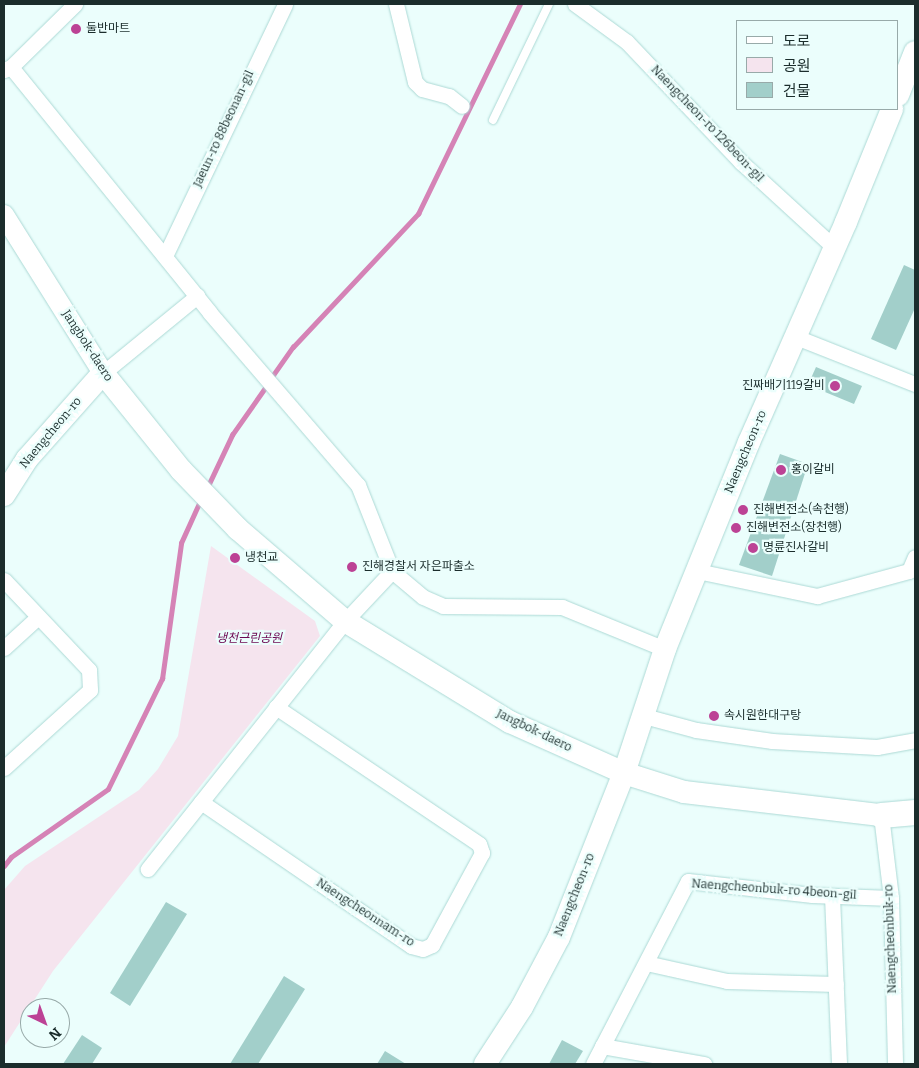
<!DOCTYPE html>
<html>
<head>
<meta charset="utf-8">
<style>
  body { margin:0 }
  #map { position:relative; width:919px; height:1068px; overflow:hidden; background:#ebfefc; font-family:Bitter,"Noto Sans KR",serif }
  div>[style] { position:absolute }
  .green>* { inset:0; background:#f5e4ee }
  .stream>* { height:4.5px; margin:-2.25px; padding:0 2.25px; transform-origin:2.25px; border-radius:2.25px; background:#d583b6 }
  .building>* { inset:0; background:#a2cfca }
  .roads { filter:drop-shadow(0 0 1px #acd9d5) drop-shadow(0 0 1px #acd9d5) }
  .service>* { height:8px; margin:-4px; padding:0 4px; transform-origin:4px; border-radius:4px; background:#fff }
  .minor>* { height:15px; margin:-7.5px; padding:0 7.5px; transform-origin:7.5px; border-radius:7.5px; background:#fff }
  .tertiary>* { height:20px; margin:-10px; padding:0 10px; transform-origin:10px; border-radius:10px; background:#fff }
  .secondary>* { height:22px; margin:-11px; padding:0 11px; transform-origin:11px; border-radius:11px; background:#fff }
  .primary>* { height:25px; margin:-12.5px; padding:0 12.5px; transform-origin:12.5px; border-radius:12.5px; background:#fff }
  .dots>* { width:14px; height:14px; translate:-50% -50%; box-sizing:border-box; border:2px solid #ebfefc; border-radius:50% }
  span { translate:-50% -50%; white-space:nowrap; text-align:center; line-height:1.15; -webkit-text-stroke:4.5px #ebfefc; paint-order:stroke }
  .poi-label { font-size:12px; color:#1b2d2c }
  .left { translate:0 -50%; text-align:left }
  .right { translate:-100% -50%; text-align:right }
  .street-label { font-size:12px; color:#1b2d2c }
  .park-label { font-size:12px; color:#6c0651; font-style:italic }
  .frame { position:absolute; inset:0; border:5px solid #1b2d2c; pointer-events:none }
  .legend { position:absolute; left:736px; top:20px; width:162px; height:90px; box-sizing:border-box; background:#ebfefc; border:1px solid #98aaa9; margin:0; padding:6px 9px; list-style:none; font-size:15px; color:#1b2d2c }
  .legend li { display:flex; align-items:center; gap:10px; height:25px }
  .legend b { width:25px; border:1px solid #98aaa9 }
  .north { position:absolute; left:20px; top:998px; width:50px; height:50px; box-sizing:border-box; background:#ebfefc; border:1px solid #98aaa9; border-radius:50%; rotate:138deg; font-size:14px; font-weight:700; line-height:20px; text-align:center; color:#1b2d2c }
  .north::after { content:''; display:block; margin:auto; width:18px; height:22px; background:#bc4295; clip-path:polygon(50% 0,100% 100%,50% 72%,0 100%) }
</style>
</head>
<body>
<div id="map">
  <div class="green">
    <div style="clip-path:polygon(211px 546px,315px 621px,320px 636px,53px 971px,4px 1047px,4px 890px,25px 866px,139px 790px,158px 769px,178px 736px)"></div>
  </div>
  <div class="stream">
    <div style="left:271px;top:378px;width:38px;rotate:-55deg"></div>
    <div style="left:293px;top:347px;width:183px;rotate:-46.8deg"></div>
    <div style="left:418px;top:214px;width:233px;rotate:-64.1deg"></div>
    <div style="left:207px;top:488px;width:59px;rotate:-64.7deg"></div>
    <div style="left:232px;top:435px;width:61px;rotate:-55deg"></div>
    <div style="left:4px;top:866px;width:11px;rotate:-52deg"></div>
    <div style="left:11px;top:857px;width:118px;rotate:-35deg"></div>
    <div style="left:108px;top:789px;width:123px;rotate:-63.9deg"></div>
    <div style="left:162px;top:679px;width:137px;rotate:-82deg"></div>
    <div style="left:181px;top:543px;width:48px;rotate:-65.6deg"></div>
  </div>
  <div class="building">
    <div style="clip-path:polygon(904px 265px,915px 270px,915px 308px,896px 350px,871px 339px)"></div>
    <div style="clip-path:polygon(816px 367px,862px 386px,854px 404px,808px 385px)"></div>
    <div style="clip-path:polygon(780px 454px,808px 464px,772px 576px,739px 565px)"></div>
    <div style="clip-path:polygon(166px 902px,187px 914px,130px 1006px,110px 993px)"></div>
    <div style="clip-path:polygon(284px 976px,305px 989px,258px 1064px,230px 1064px)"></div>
    <div style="clip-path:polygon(82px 1035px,102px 1048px,92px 1064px,63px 1064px)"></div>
    <div style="clip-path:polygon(562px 1040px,583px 1051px,575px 1064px,549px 1064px)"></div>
    <div style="clip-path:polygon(385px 1051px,406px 1064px,377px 1064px)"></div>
  </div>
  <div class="roads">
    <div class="service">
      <div style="left:493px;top:120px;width:129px;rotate:-64.2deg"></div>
    </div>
    <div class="minor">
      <div style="left:396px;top:4px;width:80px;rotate:76.3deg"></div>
      <div style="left:415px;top:82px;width:10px;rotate:45deg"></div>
      <div style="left:422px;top:89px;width:28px;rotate:15deg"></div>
      <div style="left:449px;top:96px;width:16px;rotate:38deg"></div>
      <div style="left:575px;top:4px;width:64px;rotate:36.2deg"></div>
      <div style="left:627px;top:42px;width:166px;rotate:46.5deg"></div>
      <div style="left:741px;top:162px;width:127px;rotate:42.5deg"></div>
      <div style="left:11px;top:67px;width:316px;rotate:51deg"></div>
      <div style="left:210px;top:313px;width:227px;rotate:49.3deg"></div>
      <div style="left:358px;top:485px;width:92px;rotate:68.4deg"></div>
      <div style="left:392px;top:571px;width:69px;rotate:133.2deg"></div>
      <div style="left:345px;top:621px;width:317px;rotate:128.5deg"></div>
      <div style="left:4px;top:70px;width:8px;rotate:-23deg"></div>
      <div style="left:11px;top:67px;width:90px;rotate:-44.5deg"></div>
      <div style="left:165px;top:256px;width:279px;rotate:-64.5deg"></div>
      <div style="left:796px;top:337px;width:128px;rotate:21.6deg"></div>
      <div style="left:103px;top:373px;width:122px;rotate:-39.3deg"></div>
      <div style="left:392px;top:571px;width:40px;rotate:40deg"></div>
      <div style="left:423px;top:597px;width:22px;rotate:24deg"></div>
      <div style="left:443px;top:606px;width:119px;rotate:0.5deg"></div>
      <div style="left:562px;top:607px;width:111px;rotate:22.2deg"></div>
      <div style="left:697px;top:571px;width:123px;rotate:11.8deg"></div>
      <div style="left:817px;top:596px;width:95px;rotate:-15.2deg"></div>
      <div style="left:909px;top:571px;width:15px;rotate:-67deg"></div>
      <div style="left:4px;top:580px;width:124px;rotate:46.6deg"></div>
      <div style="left:89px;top:670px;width:20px;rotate:87deg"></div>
      <div style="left:90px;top:690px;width:116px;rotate:137.8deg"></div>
      <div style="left:4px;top:648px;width:46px;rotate:-42.4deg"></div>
      <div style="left:644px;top:716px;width:54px;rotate:15.1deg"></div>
      <div style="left:696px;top:730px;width:77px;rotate:8.2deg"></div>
      <div style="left:772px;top:741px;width:105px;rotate:3.3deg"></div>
      <div style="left:877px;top:747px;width:39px;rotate:-10deg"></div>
      <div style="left:201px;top:802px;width:255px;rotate:34.4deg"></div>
      <div style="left:411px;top:946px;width:12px;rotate:14deg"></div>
      <div style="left:423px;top:949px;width:10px;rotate:-24deg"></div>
      <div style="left:432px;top:945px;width:105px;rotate:-61.5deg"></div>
      <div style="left:482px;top:853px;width:9px;rotate:-108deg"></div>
      <div style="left:479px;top:844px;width:245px;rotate:-146deg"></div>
      <div style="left:881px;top:815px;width:84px;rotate:83.1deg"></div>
      <div style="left:891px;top:898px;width:166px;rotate:88.6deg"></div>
      <div style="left:832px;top:896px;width:168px;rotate:87.6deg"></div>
      <div style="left:646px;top:963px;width:83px;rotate:12.5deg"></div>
      <div style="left:727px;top:981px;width:109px;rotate:1.6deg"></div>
      <div style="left:602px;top:1046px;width:104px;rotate:10deg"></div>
      <div style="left:593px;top:1064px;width:206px;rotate:-62.6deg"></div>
      <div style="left:688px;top:881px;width:125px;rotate:6.4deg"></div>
      <div style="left:812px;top:895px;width:79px;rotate:2.2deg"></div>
    </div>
    <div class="tertiary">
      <div style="left:4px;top:215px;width:186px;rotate:57.9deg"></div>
    </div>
    <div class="secondary">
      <div style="left:898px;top:95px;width:46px;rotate:-68.4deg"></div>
      <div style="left:4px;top:495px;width:43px;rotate:-57.4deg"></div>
      <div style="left:27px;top:459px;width:115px;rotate:-48.5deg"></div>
      <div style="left:103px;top:373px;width:124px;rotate:51.2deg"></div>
      <div style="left:181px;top:470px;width:82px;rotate:46deg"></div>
      <div style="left:238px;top:529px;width:141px;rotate:40.7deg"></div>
      <div style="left:345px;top:621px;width:193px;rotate:31.5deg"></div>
      <div style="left:510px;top:722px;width:125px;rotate:24.1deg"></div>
      <div style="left:624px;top:773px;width:63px;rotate:17.6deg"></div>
      <div style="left:684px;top:792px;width:198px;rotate:6.7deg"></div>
      <div style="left:485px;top:1064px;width:68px;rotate:-57deg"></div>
      <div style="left:522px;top:1007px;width:79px;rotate:-62.1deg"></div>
      <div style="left:559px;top:937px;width:176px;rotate:-68.4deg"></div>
      <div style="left:624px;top:773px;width:131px;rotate:-71.7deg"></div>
      <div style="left:665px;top:649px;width:223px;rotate:-67.9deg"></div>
      <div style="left:749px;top:442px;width:240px;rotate:-66.2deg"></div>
      <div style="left:846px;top:222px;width:122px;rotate:-67.8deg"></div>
    </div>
    <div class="primary">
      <div style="left:881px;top:815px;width:34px;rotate:-5deg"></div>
    </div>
  </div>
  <div class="dots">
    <div style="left:76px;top:29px;background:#bc4295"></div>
    <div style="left:835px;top:386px;background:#bc4295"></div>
    <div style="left:781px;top:470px;background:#bc4295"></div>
    <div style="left:743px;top:510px;background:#bc4295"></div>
    <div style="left:736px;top:528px;background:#bc4295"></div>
    <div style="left:753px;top:548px;background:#bc4295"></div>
    <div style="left:235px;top:558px;background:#bc4295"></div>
    <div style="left:352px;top:567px;background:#bc4295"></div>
    <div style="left:714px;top:716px;background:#bc4295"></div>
  </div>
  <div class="poi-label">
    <span class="left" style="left:86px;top:29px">둘반마트</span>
    <span class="right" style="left:825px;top:386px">진짜배기119갈비</span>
    <span class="left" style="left:791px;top:470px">홍이갈비</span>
    <span class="left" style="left:753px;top:510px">진해변전소(속천행)</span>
    <span class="left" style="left:746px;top:528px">진해변전소(장천행)</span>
    <span class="left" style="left:763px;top:548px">명륜진사갈비</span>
    <span class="left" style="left:245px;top:558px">냉천교</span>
    <span class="left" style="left:362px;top:567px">진해경찰서 자은파출소</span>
    <span class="left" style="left:724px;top:716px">속시원한대구탕</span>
  </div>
  <div class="street-label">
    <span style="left:707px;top:124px;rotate:46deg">Naengcheon-ro 126beon-gil</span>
    <span style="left:224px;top:129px;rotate:-65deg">Jaeun-ro 88beonan-gil</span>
    <span style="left:87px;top:346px;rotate:57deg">Jangbok-daero</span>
    <span style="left:51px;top:433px;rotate:-50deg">Naengcheon-ro</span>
    <span style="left:746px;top:452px;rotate:-67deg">Naengcheon-ro</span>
    <span style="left:534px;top:731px;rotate:26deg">Jangbok-daero</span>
    <span style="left:774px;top:890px;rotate:4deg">Naengcheonbuk-ro 4beon-gil</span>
    <span style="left:575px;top:895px;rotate:-68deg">Naengcheon-ro</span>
    <span style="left:365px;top:913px;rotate:33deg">Naengcheonnam-ro</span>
    <span style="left:891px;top:939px;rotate:-92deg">Naengcheonbuk-ro</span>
  </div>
  <div class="park-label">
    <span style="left:249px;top:639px">냉천근린공원</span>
  </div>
  <div class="frame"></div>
  <ul class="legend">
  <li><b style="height:6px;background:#fff"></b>도로</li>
  <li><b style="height:14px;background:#f5e4ee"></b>공원</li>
  <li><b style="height:14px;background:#a2cfca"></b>건물</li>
  </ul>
  <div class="north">N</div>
</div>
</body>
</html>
